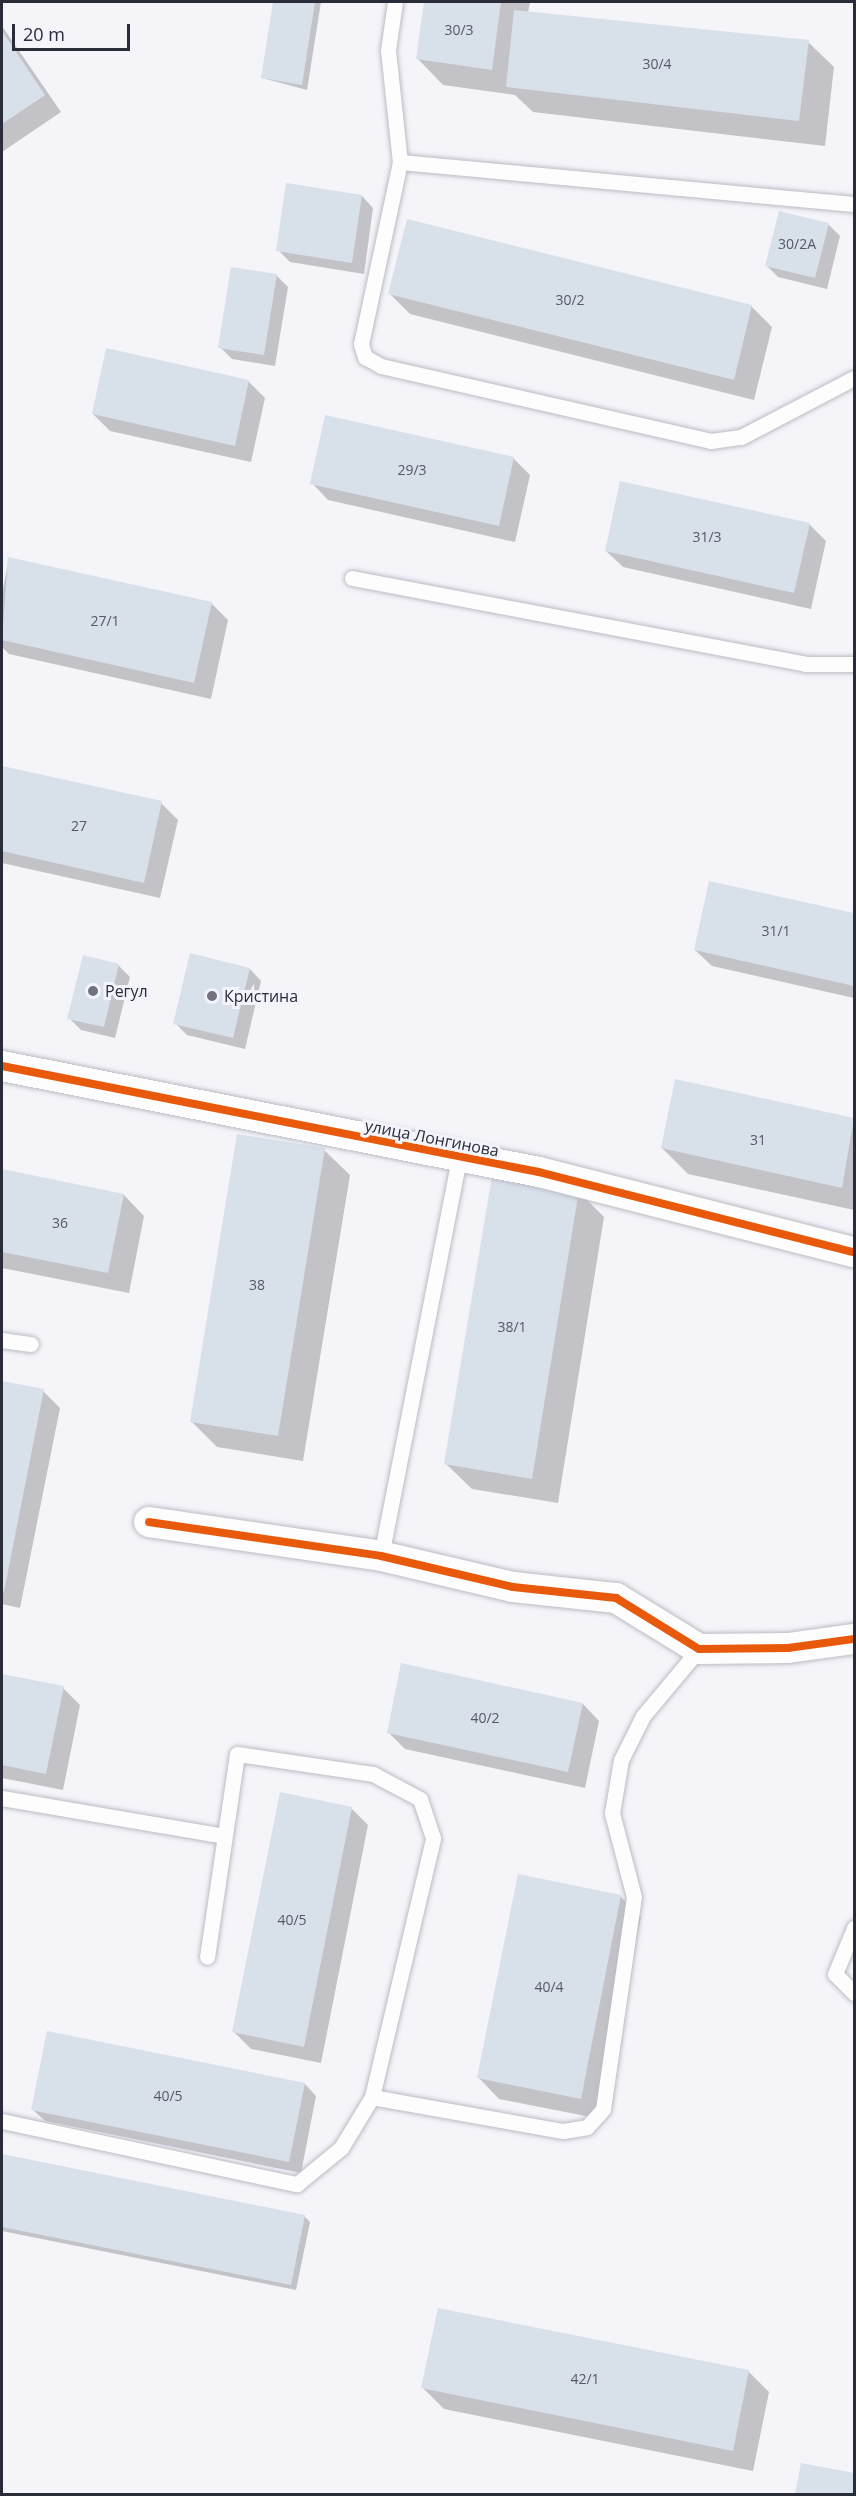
<!DOCTYPE html>
<html>
<head>
<meta charset="utf-8">
<style>
  body { margin:0 }
  #map { position:relative; width:856px; height:2496px; overflow:hidden; background:#f4f4f9; font-family:"Open Sans",sans-serif }
  div>[style] { position:absolute }
  .shadow>* { inset:0; background:#0003 }
  .building>* { inset:0; background:#d8e0ea }
  .roads { filter:drop-shadow(0 0 2px #bbbcc5) drop-shadow(0 0 2px #bbbcc5) }
  .service>* { height:15px; margin:-7.5px; padding:0 7.5px; transform-origin:7.5px; border-radius:7.5px; background:#fdfdfe }
  .minor>* { height:30px; margin:-15px; padding:0 15px; transform-origin:15px; border-radius:15px; background:#fdfdfe }
  .cycleway>* { height:8px; margin:-4px; padding:0 4px; transform-origin:4px; border-radius:4px; background:#e8590c }
  .dots>* { width:16px; height:16px; translate:-50% -50%; box-sizing:border-box; border:3px solid #f2f3fb; border-radius:50% }
  span { translate:-50% -50%; white-space:nowrap; text-align:center; line-height:1.15; -webkit-text-stroke:6px #f2f3fb; paint-order:stroke }
  .number-label { font-size:14px; color:#565965 }
  .number-label span { -webkit-text-stroke-width:0 }
  .poi-label { font-size:16px; color:#2a2c39 }
  .left { translate:0 -50%; text-align:left }
  .street-label { font-size:16px; color:#2a2c39 }
  .frame { position:absolute; inset:0; border:3px solid #2a2c39; pointer-events:none }
  .scale { position:absolute; left:12px; top:24px; width:118px; height:27px; box-sizing:border-box; border:3px solid #2a2c39; border-top:0; padding-left:8px; font-size:18px; line-height:21px; white-space:nowrap; color:#2a2c39; -webkit-text-stroke:4px #f2f3fb; paint-order:stroke }
</style>
</head>
<body>
<div id="map">
  <div class="shadow">
    <div style="clip-path:polygon(274px 2px,321px 2px,307px 90px,262px 78px)"></div>
    <div style="clip-path:polygon(426px 2px,530px 2px,528px 13px,808px 42px,834px 67px,825px 146px,533px 112px,515px 95px,443px 85px,418px 59px)"></div>
    <div style="clip-path:polygon(2px 26px,61px 112px,2px 152px)"></div>
    <div style="clip-path:polygon(362px 196px,373px 208px,364px 274px,290px 262px,278px 250px)"></div>
    <div style="clip-path:polygon(828px 224px,840px 236px,827px 289px,778px 277px,766px 265px)"></div>
    <div style="clip-path:polygon(276px 275px,288px 287px,275px 366px,232px 359px,220px 347px)"></div>
    <div style="clip-path:polygon(390px 294px,751px 306px,772px 327px,754px 400px,410px 314px)"></div>
    <div style="clip-path:polygon(248px 381px,265px 398px,251px 462px,110px 431px,93px 414px)"></div>
    <div style="clip-path:polygon(513px 458px,530px 475px,515px 542px,328px 500px,312px 483px)"></div>
    <div style="clip-path:polygon(809px 524px,826px 541px,811px 609px,623px 567px,606px 551px)"></div>
    <div style="clip-path:polygon(9px 558px,211px 603px,228px 620px,211px 699px,9px 654px,2px 647px,2px 594px)"></div>
    <div style="clip-path:polygon(2px 767px,161px 803px,178px 820px,160px 898px,2px 863px)"></div>
    <div style="clip-path:polygon(710px 883px,854px 914px,854px 998px,712px 966px,695px 950px)"></div>
    <div style="clip-path:polygon(118px 965px,130px 977px,115px 1038px,81px 1030px,69px 1018px)"></div>
    <div style="clip-path:polygon(250px 969px,261px 981px,245px 1049px,187px 1035px,175px 1023px)"></div>
    <div style="clip-path:polygon(676px 1081px,854px 1119px,854px 1210px,688px 1174px,662px 1148px)"></div>
    <div style="clip-path:polygon(324px 1150px,350px 1175px,303px 1461px,217px 1447px,192px 1422px)"></div>
    <div style="clip-path:polygon(2px 1171px,124px 1195px,144px 1216px,129px 1293px,2px 1268px)"></div>
    <div style="clip-path:polygon(579px 1192px,604px 1217px,558px 1503px,472px 1489px,446px 1464px)"></div>
    <div style="clip-path:polygon(2px 1382px,43px 1391px,60px 1408px,20px 1608px,2px 1604px)"></div>
    <div style="clip-path:polygon(2px 1675px,63px 1688px,80px 1705px,63px 1790px,2px 1778px)"></div>
    <div style="clip-path:polygon(583px 1704px,599px 1721px,585px 1788px,405px 1749px,388px 1732px)"></div>
    <div style="clip-path:polygon(351px 1808px,368px 1825px,321px 2063px,251px 2049px,234px 2032px)"></div>
    <div style="clip-path:polygon(620px 1896px,641px 1917px,601px 2119px,499px 2099px,479px 2078px)"></div>
    <div style="clip-path:polygon(305px 2084px,316px 2096px,301px 2173px,45px 2121px,33px 2110px)"></div>
    <div style="clip-path:polygon(2px 2156px,304px 2216px,310px 2222px,296px 2290px,2px 2231px)"></div>
    <div style="clip-path:polygon(748px 2371px,769px 2392px,753px 2471px,444px 2409px,423px 2388px)"></div>
    <div style="clip-path:polygon(802px 2464px,854px 2475px,854px 2494px,796px 2494px)"></div>
  </div>
  <div class="building">
    <div style="clip-path:polygon(273px 2px,315px 2px,302px 85px,261px 78px)"></div>
    <div style="clip-path:polygon(424px 2px,501px 2px,492px 70px,416px 59px)"></div>
    <div style="clip-path:polygon(514px 10px,809px 40px,799px 121px,506px 87px)"></div>
    <div style="clip-path:polygon(2px 31px,45px 95px,2px 124px)"></div>
    <div style="clip-path:polygon(286px 183px,362px 195px,352px 263px,276px 251px)"></div>
    <div style="clip-path:polygon(779px 211px,829px 223px,815px 278px,765px 266px)"></div>
    <div style="clip-path:polygon(407px 219px,752px 305px,734px 380px,388px 294px)"></div>
    <div style="clip-path:polygon(231px 267px,277px 274px,264px 355px,218px 348px)"></div>
    <div style="clip-path:polygon(106px 348px,249px 380px,235px 446px,92px 414px)"></div>
    <div style="clip-path:polygon(325px 415px,514px 457px,499px 526px,310px 484px)"></div>
    <div style="clip-path:polygon(620px 481px,810px 523px,794px 593px,605px 551px)"></div>
    <div style="clip-path:polygon(8px 557px,212px 602px,194px 683px,2px 640px)"></div>
    <div style="clip-path:polygon(2px 766px,162px 801px,144px 883px,2px 851px)"></div>
    <div style="clip-path:polygon(709px 881px,854px 913px,854px 986px,694px 950px)"></div>
    <div style="clip-path:polygon(190px 953px,250px 968px,233px 1038px,173px 1024px)"></div>
    <div style="clip-path:polygon(83px 955px,119px 964px,104px 1027px,67px 1019px)"></div>
    <div style="clip-path:polygon(675px 1079px,854px 1118px,842px 1188px,661px 1148px)"></div>
    <div style="clip-path:polygon(237px 1134px,325px 1148px,278px 1436px,190px 1422px)"></div>
    <div style="clip-path:polygon(2px 1169px,124px 1194px,108px 1273px,2px 1252px)"></div>
    <div style="clip-path:polygon(492px 1176px,579px 1190px,532px 1479px,444px 1464px)"></div>
    <div style="clip-path:polygon(2px 1381px,44px 1389px,4px 1592px,2px 1591px)"></div>
    <div style="clip-path:polygon(401px 1663px,583px 1703px,568px 1772px,387px 1733px)"></div>
    <div style="clip-path:polygon(2px 1674px,64px 1686px,46px 1774px,2px 1765px)"></div>
    <div style="clip-path:polygon(280px 1792px,352px 1807px,304px 2047px,232px 2032px)"></div>
    <div style="clip-path:polygon(518px 1874px,621px 1895px,581px 2099px,477px 2078px)"></div>
    <div style="clip-path:polygon(47px 2031px,305px 2083px,289px 2162px,31px 2110px)"></div>
    <div style="clip-path:polygon(2px 2154px,305px 2215px,291px 2285px,2px 2227px)"></div>
    <div style="clip-path:polygon(438px 2308px,749px 2370px,733px 2451px,421px 2388px)"></div>
    <div style="clip-path:polygon(801px 2463px,854px 2473px,854px 2494px,795px 2494px)"></div>
  </div>
  <div class="roads">
    <div class="service">
      <div style="left:395px;top:2px;width:49px;rotate:98.3deg"></div>
      <div style="left:388px;top:50px;width:113px;rotate:83.9deg"></div>
      <div style="left:400px;top:162px;width:186px;rotate:102.1deg"></div>
      <div style="left:361px;top:344px;width:14px;rotate:73deg"></div>
      <div style="left:365px;top:357px;width:18px;rotate:29deg"></div>
      <div style="left:381px;top:366px;width:338px;rotate:12.8deg"></div>
      <div style="left:711px;top:441px;width:30px;rotate:-8deg"></div>
      <div style="left:741px;top:437px;width:127px;rotate:-27.6deg"></div>
      <div style="left:400px;top:162px;width:456px;rotate:5.3deg"></div>
      <div style="left:352px;top:578px;width:461px;rotate:10.7deg"></div>
      <div style="left:805px;top:664px;width:49px"></div>
      <div style="left:2px;top:1340px;width:29px;rotate:8deg"></div>
      <div style="left:381px;top:1556px;width:407px;rotate:-78.9deg"></div>
      <div style="left:2px;top:1798px;width:225px;rotate:9.7deg"></div>
      <div style="left:854px;top:1928px;width:50px;rotate:112.4deg"></div>
      <div style="left:835px;top:1974px;width:27px;rotate:45deg"></div>
      <div style="left:372px;top:2097px;width:194px;rotate:10.1deg"></div>
      <div style="left:563px;top:2131px;width:24px;rotate:-9deg"></div>
      <div style="left:587px;top:2127px;width:24px;rotate:-48deg"></div>
      <div style="left:603px;top:2109px;width:214px;rotate:-81.7deg"></div>
      <div style="left:634px;top:1897px;width:87px;rotate:-104.7deg"></div>
      <div style="left:612px;top:1813px;width:54px;rotate:-80.4deg"></div>
      <div style="left:621px;top:1760px;width:49px;rotate:-63.4deg"></div>
      <div style="left:643px;top:1716px;width:87px;rotate:-50.1deg"></div>
      <div style="left:2px;top:2121px;width:302px;rotate:12.1deg"></div>
      <div style="left:297px;top:2184px;width:57px;rotate:-39.3deg"></div>
      <div style="left:341px;top:2148px;width:60px;rotate:-58.7deg"></div>
      <div style="left:372px;top:2097px;width:266px;rotate:-76.7deg"></div>
      <div style="left:433px;top:1838px;width:41px;rotate:-108.4deg"></div>
      <div style="left:420px;top:1799px;width:53px;rotate:-152deg"></div>
      <div style="left:373px;top:1774px;width:137px;rotate:-171.6deg"></div>
      <div style="left:237px;top:1754px;width:205px;rotate:98.4deg"></div>
    </div>
    <div class="minor">
      <div style="left:2px;top:1066px;width:547px;rotate:11.17deg"></div>
      <div style="left:539px;top:1172px;width:325px;rotate:14.3deg"></div>
      <div style="left:149px;top:1522px;width:234px;rotate:8.3deg"></div>
      <div style="left:381px;top:1556px;width:136px;rotate:13.2deg"></div>
      <div style="left:513px;top:1587px;width:104px;rotate:6.1deg"></div>
      <div style="left:616px;top:1598px;width:97px;rotate:31.6deg"></div>
      <div style="left:699px;top:1649px;width:89px;rotate:-0.6deg"></div>
      <div style="left:788px;top:1648px;width:67px;rotate:-7.8deg"></div>
    </div>
  </div>
  <div class="cycleway">
    <div style="left:2px;top:1066px;width:547px;rotate:11.17deg"></div>
    <div style="left:539px;top:1172px;width:325px;rotate:14.3deg"></div>
    <div style="left:149px;top:1522px;width:234px;rotate:8.3deg"></div>
    <div style="left:381px;top:1556px;width:136px;rotate:13.2deg"></div>
    <div style="left:513px;top:1587px;width:104px;rotate:6.1deg"></div>
    <div style="left:616px;top:1598px;width:97px;rotate:31.6deg"></div>
    <div style="left:699px;top:1649px;width:89px;rotate:-0.6deg"></div>
    <div style="left:788px;top:1648px;width:67px;rotate:-7.8deg"></div>
  </div>
  <div class="dots">
    <div style="left:93px;top:991px;background:#71727c"></div>
    <div style="left:212px;top:996px;background:#71727c"></div>
  </div>
  <div class="number-label">
    <span style="left:459px;top:30px">30/3</span>
    <span style="left:657px;top:64px">30/4</span>
    <span style="left:797px;top:244px">30/2А</span>
    <span style="left:570px;top:300px">30/2</span>
    <span style="left:412px;top:470px">29/3</span>
    <span style="left:707px;top:537px">31/3</span>
    <span style="left:105px;top:621px">27/1</span>
    <span style="left:79px;top:826px">27</span>
    <span style="left:776px;top:931px">31/1</span>
    <span style="left:758px;top:1140px">31</span>
    <span style="left:60px;top:1223px">36</span>
    <span style="left:257px;top:1285px">38</span>
    <span style="left:512px;top:1327px">38/1</span>
    <span style="left:485px;top:1718px">40/2</span>
    <span style="left:292px;top:1920px">40/5</span>
    <span style="left:549px;top:1987px">40/4</span>
    <span style="left:168px;top:2096px">40/5</span>
    <span style="left:585px;top:2379px">42/1</span>
  </div>
  <div class="poi-label">
    <span class="left" style="left:105px;top:991px">Регул</span>
    <span class="left" style="left:224px;top:996px">Кристина</span>
  </div>
  <div class="street-label">
    <span style="left:432px;top:1138px;rotate:11deg">улица Лонгинова</span>
  </div>
  <div class="frame"></div>
  <div class="scale">20 m</div>
</div>
</body>
</html>
